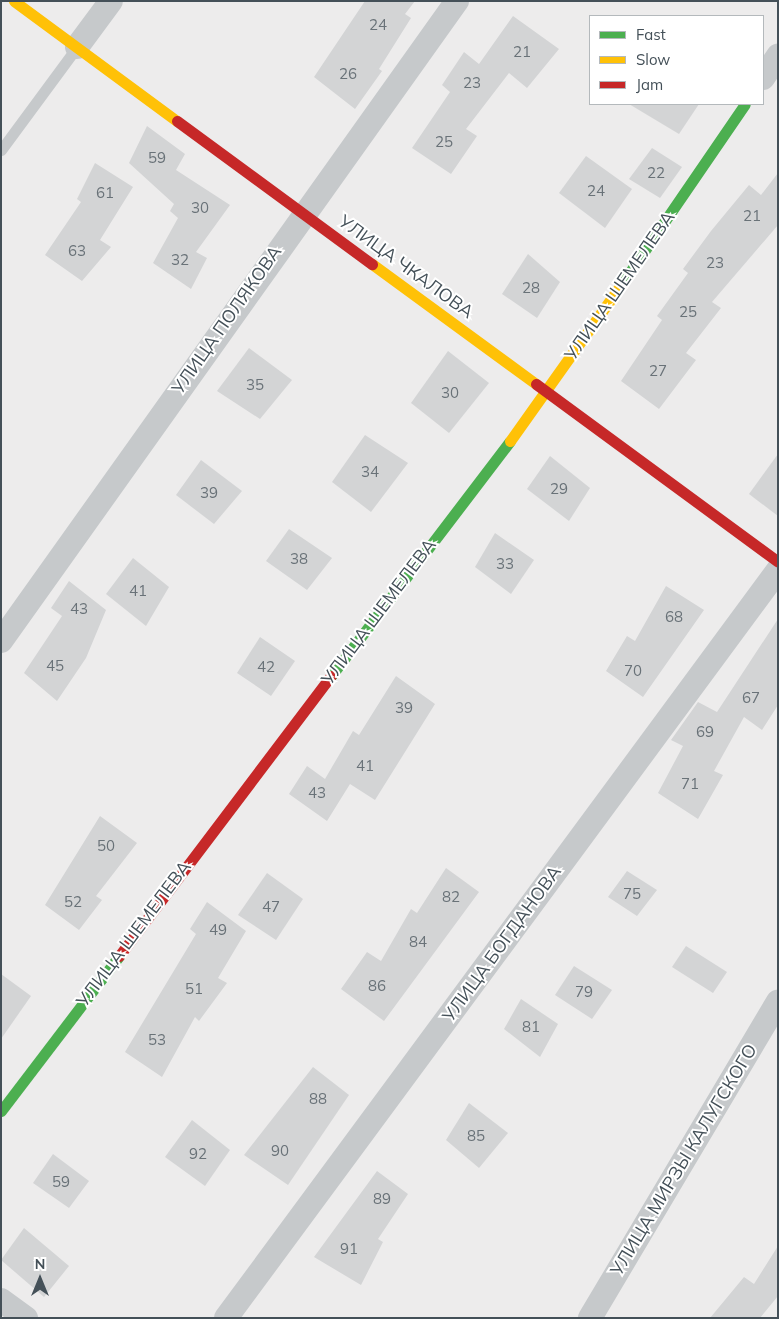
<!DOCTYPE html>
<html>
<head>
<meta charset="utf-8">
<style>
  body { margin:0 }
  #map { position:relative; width:779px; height:1319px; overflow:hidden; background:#edecec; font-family:Mulish,sans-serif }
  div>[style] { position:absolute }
  .building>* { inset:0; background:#d3d4d5 }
  .lane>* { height:11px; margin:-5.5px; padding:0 5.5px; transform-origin:5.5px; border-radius:5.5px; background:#c6c9cb }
  .street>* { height:24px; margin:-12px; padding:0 12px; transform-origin:12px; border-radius:12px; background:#c6c9cb }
  .fast>* { height:11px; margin:-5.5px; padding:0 5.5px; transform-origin:5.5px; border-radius:5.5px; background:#4caf50 }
  .slow>* { height:11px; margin:-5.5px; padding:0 5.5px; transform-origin:5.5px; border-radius:5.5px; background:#ffc107 }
  .jam>* { height:11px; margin:-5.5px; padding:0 5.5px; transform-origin:5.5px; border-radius:5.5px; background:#c62828 }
  span { translate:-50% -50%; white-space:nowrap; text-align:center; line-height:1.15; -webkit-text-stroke:4px #fff; paint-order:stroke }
  .number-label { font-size:15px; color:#697278 }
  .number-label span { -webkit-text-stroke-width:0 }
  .street-label { font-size:18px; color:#445058 }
  .frame { position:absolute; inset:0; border:2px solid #445058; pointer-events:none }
  .legend { position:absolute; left:589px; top:15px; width:175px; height:90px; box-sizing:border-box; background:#fff; border:1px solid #b4b9bc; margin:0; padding:6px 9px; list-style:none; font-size:15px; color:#445058 }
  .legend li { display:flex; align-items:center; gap:10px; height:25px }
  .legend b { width:25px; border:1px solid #b4b9bc }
  .north { position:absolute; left:15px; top:1254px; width:50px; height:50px; -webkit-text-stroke:4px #fff; paint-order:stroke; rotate:0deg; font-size:14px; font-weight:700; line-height:20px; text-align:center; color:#445058 }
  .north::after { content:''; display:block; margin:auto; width:18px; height:22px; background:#445058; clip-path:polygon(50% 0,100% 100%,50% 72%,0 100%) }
</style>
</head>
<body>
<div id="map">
  <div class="building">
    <div style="clip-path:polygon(365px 1px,415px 1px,405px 14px,411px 18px,379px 69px,382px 71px,355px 109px,314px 77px)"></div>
    <div style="clip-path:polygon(513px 16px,559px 49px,527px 88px,509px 73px,466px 129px,477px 136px,451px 174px,412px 148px,450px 92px,442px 85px,464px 52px,479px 64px)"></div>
    <div style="clip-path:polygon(629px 104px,699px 104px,679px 134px)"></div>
    <div style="clip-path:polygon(147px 126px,185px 154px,176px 170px,230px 205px,196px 252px,207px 258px,191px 289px,153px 263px,178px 218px,170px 211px,174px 204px,129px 163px)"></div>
    <div style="clip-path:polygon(652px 148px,682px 167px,660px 198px,629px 179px)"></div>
    <div style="clip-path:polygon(586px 156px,632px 189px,605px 228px,559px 193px)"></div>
    <div style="clip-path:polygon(95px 163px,133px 187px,100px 240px,111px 247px,82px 281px,45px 255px,81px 202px,77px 199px)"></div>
    <div style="clip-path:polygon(778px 173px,778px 225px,712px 302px,721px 308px,686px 353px,696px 360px,659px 409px,621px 381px,662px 320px,657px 316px,688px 273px,683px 269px,711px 231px,749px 185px,761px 195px)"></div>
    <div style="clip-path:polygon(528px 254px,560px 282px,537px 318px,502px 294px)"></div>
    <div style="clip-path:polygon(249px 348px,292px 380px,260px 419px,217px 391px)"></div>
    <div style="clip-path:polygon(448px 351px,489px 383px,449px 433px,411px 403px)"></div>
    <div style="clip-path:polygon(365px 435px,408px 463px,371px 512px,332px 482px)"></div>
    <div style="clip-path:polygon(778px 454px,778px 516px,749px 494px)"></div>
    <div style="clip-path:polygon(550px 456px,590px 488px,569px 521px,527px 489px)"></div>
    <div style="clip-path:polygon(201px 460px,242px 491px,214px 524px,176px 495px)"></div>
    <div style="clip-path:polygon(289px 529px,332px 558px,307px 590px,266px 561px)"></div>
    <div style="clip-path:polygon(495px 533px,534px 560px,511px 594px,475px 567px)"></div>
    <div style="clip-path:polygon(133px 558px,169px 587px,146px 626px,106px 594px)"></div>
    <div style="clip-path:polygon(69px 581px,106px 610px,86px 658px,57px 701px,24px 673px,62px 616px,51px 608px)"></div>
    <div style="clip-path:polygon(666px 586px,704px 610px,643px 697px,606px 671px,627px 636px,635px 641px)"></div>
    <div style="clip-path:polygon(778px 619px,778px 705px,762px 730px,744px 717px,714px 771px,723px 775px,698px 819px,658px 793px,683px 746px,671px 740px,698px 702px,717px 712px)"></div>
    <div style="clip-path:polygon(260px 637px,295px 661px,271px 696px,237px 673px)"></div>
    <div style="clip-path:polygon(396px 676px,435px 704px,375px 800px,350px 784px,327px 821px,289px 794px,307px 766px,325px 779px,353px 731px,359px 735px)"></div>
    <div style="clip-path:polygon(100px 816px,137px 843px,96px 896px,102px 900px,79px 930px,45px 905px)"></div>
    <div style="clip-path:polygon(446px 868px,479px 892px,384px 1021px,341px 989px,367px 952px,381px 961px,411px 909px,417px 913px)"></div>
    <div style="clip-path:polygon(627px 871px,657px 890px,637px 916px,608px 897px)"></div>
    <div style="clip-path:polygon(267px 873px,303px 899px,276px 940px,238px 915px)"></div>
    <div style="clip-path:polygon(207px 902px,246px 931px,218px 978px,227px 983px,199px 1021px,195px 1017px,162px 1077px,125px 1052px,196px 934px,190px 929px)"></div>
    <div style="clip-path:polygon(686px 946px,727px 972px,713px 993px,672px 967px)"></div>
    <div style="clip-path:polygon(574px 966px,612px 990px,592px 1019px,555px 995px)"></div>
    <div style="clip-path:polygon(1px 974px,31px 996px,1px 1039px)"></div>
    <div style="clip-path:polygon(521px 999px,558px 1024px,540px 1057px,504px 1029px)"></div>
    <div style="clip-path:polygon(313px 1067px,349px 1095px,288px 1185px,244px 1155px)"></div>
    <div style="clip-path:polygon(469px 1103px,508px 1133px,479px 1168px,446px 1140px)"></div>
    <div style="clip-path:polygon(192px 1120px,230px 1150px,205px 1186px,165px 1157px)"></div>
    <div style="clip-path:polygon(53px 1154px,89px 1181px,69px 1208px,33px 1183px)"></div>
    <div style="clip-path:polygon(377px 1171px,408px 1194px,378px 1239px,383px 1242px,361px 1285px,314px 1257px)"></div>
    <div style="clip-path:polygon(24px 1228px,69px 1266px,44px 1297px,1px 1260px)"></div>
    <div style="clip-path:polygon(778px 1246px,778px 1296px,760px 1318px,710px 1318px,744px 1277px,754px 1284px)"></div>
  </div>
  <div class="lane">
    <div style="left:1px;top:150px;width:128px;rotate:-53.6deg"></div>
  </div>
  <div class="street">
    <div style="left:77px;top:47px;width:57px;rotate:-53.5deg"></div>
    <div style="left:763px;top:78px;width:27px;rotate:-56deg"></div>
    <div style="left:1px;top:641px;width:786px;rotate:-54.53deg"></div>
    <div style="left:1px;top:1300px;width:31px;rotate:36deg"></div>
    <div style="left:226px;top:1318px;width:930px;rotate:-53.57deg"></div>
    <div style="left:590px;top:1318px;width:368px;rotate:-59.3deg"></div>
  </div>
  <div class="fast">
    <div style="left:621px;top:285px;width:219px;rotate:-55.6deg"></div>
    <div style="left:331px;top:676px;width:295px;rotate:-52.7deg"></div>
    <div style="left:1px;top:1111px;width:195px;rotate:-52.7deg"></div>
  </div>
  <div class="slow">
    <div style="left:14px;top:1px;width:202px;rotate:36.4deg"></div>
    <div style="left:372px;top:264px;width:203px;rotate:36.2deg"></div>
    <div style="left:510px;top:441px;width:191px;rotate:-54.6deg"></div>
  </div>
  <div class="jam">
    <div style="left:177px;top:121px;width:242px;rotate:36.3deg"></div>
    <div style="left:536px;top:384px;width:300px;rotate:36.3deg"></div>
    <div style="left:119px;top:956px;width:351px;rotate:-52.9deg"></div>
  </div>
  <div class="number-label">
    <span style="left:378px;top:25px">24</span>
    <span style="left:522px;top:52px">21</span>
    <span style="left:348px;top:74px">26</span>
    <span style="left:472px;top:83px">23</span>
    <span style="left:444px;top:142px">25</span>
    <span style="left:157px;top:158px">59</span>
    <span style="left:656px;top:173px">22</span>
    <span style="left:596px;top:191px">24</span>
    <span style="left:105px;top:193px">61</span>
    <span style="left:200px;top:208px">30</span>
    <span style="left:752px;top:216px">21</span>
    <span style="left:77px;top:251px">63</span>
    <span style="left:180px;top:260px">32</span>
    <span style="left:715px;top:263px">23</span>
    <span style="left:531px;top:288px">28</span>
    <span style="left:688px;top:312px">25</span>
    <span style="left:658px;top:371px">27</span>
    <span style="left:255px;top:385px">35</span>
    <span style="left:450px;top:393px">30</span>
    <span style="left:370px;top:472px">34</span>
    <span style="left:559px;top:489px">29</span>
    <span style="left:209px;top:493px">39</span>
    <span style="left:299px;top:559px">38</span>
    <span style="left:505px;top:564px">33</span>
    <span style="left:138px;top:591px">41</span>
    <span style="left:79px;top:609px">43</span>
    <span style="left:674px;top:617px">68</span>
    <span style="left:55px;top:666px">45</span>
    <span style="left:266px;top:667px">42</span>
    <span style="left:633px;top:671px">70</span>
    <span style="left:751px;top:698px">67</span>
    <span style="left:404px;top:708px">39</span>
    <span style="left:705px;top:732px">69</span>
    <span style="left:365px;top:766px">41</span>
    <span style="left:690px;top:784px">71</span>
    <span style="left:317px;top:793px">43</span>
    <span style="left:106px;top:846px">50</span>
    <span style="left:632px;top:894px">75</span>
    <span style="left:451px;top:897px">82</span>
    <span style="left:73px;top:902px">52</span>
    <span style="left:271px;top:907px">47</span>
    <span style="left:218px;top:930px">49</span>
    <span style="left:418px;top:942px">84</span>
    <span style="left:377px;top:986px">86</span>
    <span style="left:194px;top:989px">51</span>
    <span style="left:584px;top:992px">79</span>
    <span style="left:531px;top:1027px">81</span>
    <span style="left:157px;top:1040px">53</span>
    <span style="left:318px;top:1099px">88</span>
    <span style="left:476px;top:1136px">85</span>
    <span style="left:280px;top:1151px">90</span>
    <span style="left:198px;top:1154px">92</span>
    <span style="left:61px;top:1182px">59</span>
    <span style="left:382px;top:1199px">89</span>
    <span style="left:349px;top:1249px">91</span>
  </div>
  <div class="street-label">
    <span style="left:406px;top:267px;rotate:36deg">УЛИЦА ЧКАЛОВА</span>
    <span style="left:620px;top:286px;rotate:-55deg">УЛИЦА ШЕМЕЛЕВА</span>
    <span style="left:227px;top:320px;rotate:-55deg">УЛИЦА ПОЛЯКОВА</span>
    <span style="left:379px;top:612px;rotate:-53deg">УЛИЦА ШЕМЕЛЕВА</span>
    <span style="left:134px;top:934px;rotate:-53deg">УЛИЦА ШЕМЕЛЕВА</span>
    <span style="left:502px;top:944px;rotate:-54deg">УЛИЦА БОГДАНОВА</span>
    <span style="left:684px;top:1160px;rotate:-59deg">УЛИЦА МИРЗЫ КАЛУГСКОГО</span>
  </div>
  <div class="frame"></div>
  <ul class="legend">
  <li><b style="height:6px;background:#4caf50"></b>Fast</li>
  <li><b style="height:6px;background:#ffc107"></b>Slow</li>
  <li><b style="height:6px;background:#c62828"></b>Jam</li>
  </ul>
  <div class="north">N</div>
</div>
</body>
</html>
